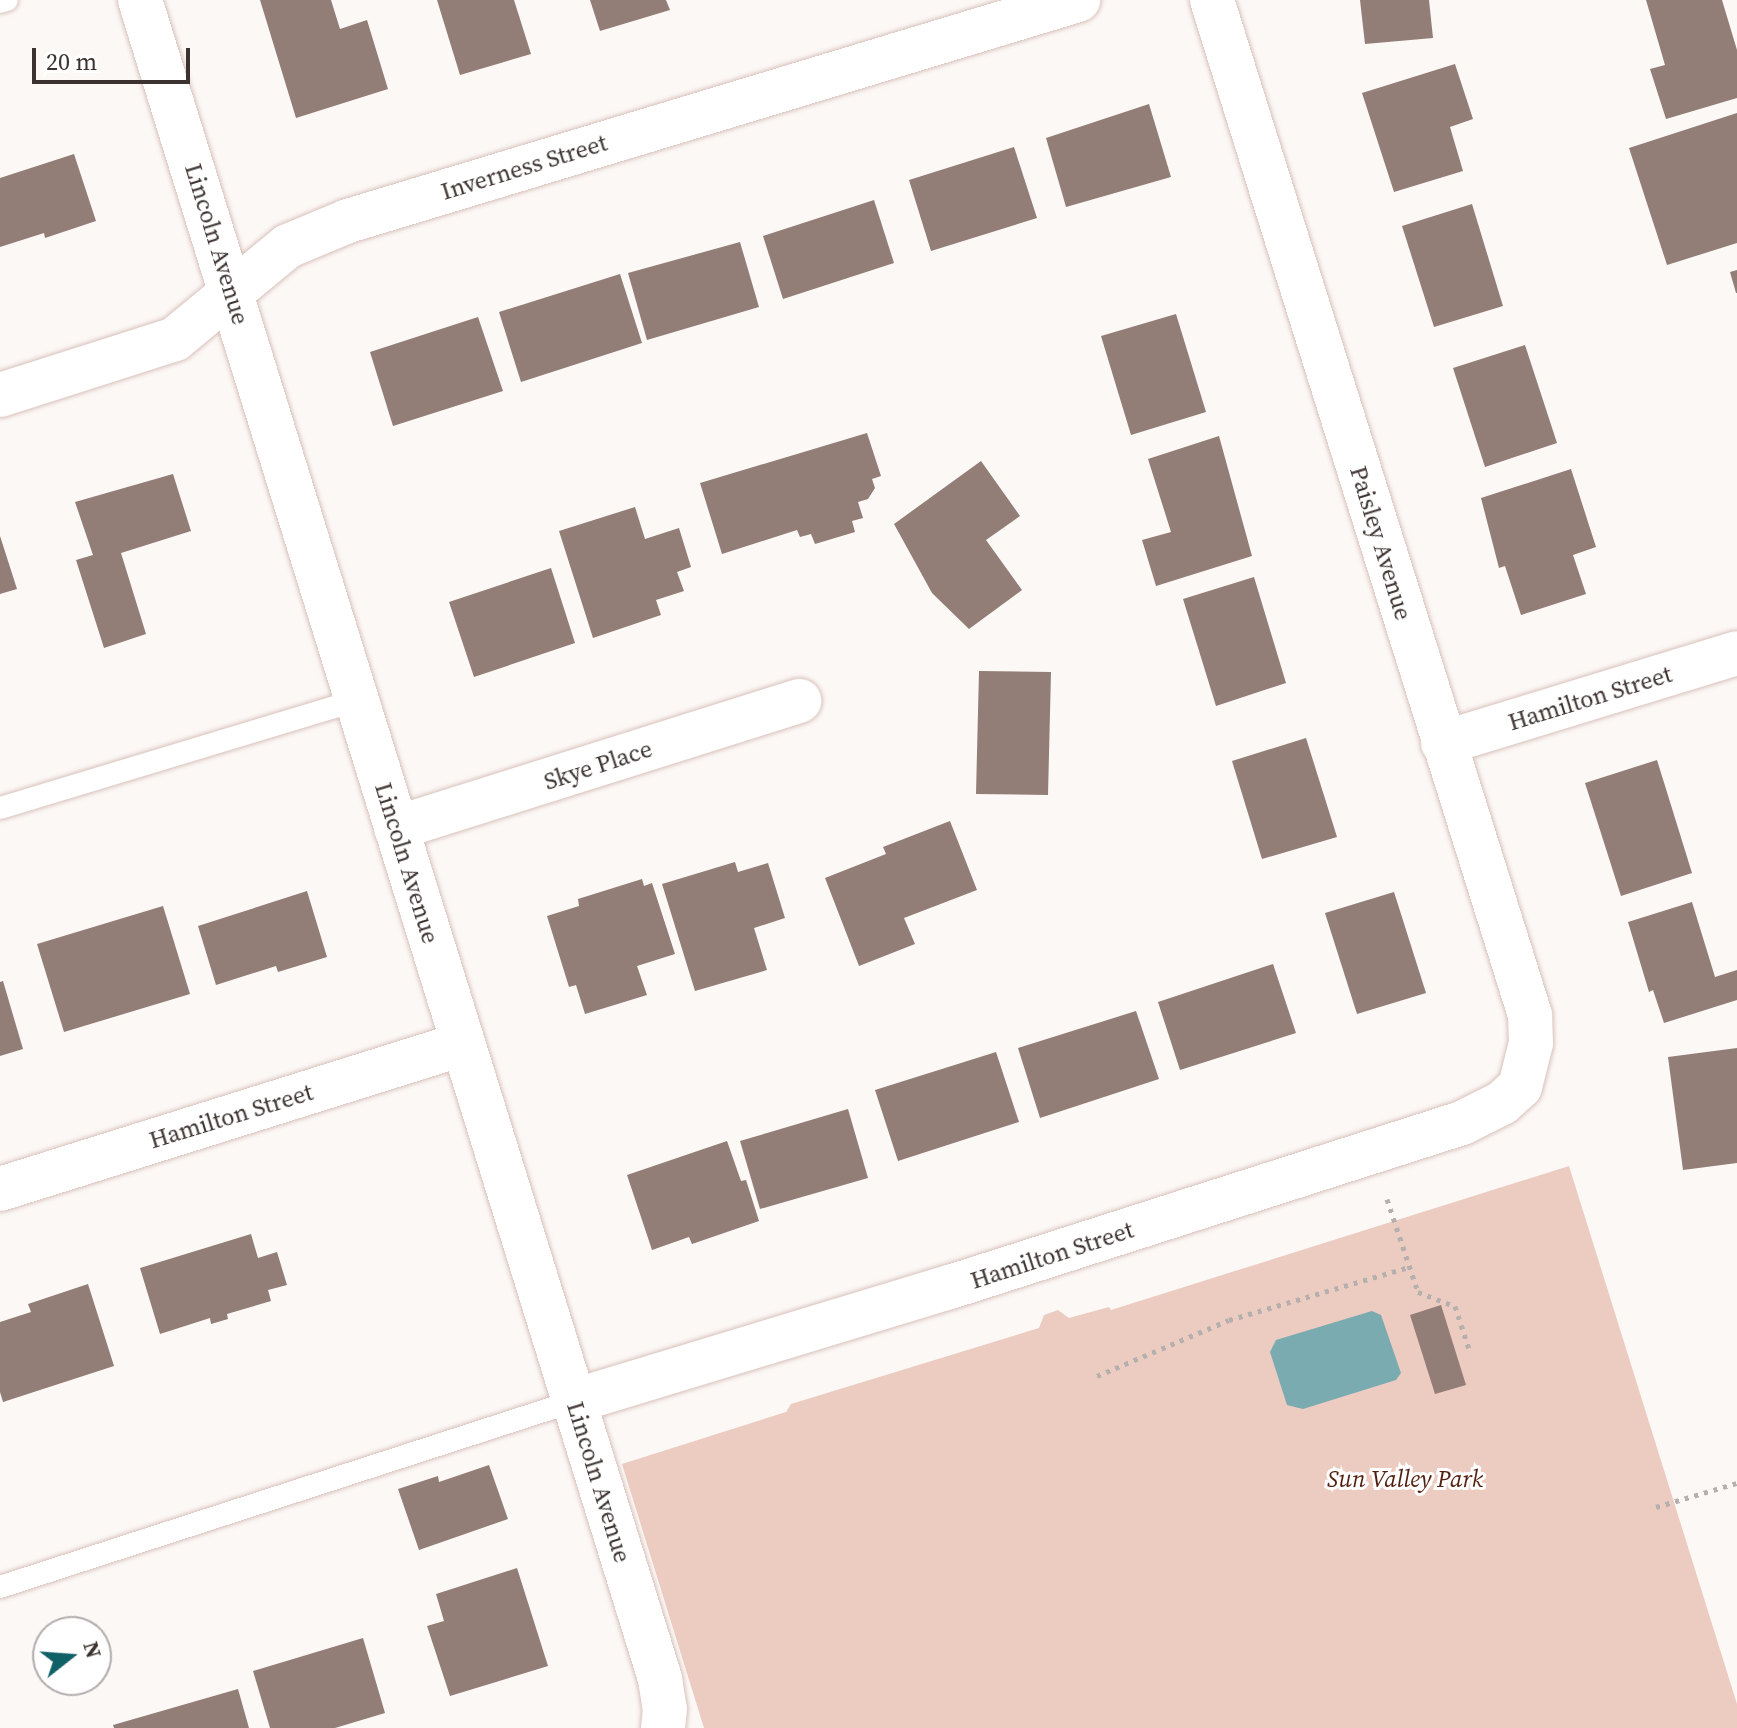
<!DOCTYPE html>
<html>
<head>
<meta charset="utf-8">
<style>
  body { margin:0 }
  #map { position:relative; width:1737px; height:1728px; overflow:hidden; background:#fcf8f6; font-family:"Source Serif 4",serif }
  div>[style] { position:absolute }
  .green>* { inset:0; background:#eccbc1 }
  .water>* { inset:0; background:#79abb0 }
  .building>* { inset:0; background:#927d77 }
  .path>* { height:5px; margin-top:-2.5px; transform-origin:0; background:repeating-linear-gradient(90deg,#b5b0ad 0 4px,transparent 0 10px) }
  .roads { filter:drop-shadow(0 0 2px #d8c1bb) drop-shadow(0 0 2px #d8c1bb) }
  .lane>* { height:22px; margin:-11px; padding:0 11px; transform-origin:11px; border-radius:11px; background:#fff }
  .street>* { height:44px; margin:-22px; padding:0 22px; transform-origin:22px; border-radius:22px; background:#fff }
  span { translate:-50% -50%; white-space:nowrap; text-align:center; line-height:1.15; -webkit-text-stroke:6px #fff; paint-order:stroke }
  .street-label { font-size:24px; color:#3c3330 }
  .park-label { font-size:24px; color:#531f0e; font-style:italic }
  .north { position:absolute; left:32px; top:1616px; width:80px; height:80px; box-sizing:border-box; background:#fff; border:2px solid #b1adac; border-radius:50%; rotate:73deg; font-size:22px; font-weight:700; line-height:32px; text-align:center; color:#3c3330 }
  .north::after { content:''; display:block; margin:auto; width:28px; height:36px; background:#106167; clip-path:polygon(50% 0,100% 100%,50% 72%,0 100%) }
  .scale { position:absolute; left:32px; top:48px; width:158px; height:36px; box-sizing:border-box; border:4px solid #3c3330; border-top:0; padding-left:10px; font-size:24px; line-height:28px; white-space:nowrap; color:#3c3330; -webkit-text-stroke:6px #fff; paint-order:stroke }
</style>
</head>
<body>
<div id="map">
  <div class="green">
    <div style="clip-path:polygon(1569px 1166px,1737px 1704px,1737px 1728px,704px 1728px,622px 1464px,786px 1412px,791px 1404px,1039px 1328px,1044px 1315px,1058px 1310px,1069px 1318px,1109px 1307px,1111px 1310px)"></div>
  </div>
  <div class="water">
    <div style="clip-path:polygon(1372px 1311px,1381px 1315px,1401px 1373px,1396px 1380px,1303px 1409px,1287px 1405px,1270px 1352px,1276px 1340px)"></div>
  </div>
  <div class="building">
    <div style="clip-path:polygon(260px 0,331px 0,340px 29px,367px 20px,388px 89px,296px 118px)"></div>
    <div style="clip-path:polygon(437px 0,514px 0,531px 54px,460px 75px)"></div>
    <div style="clip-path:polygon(590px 0,666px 0,670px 10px,600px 31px)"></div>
    <div style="clip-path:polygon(1360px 0,1429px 0,1433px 38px,1365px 44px)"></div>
    <div style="clip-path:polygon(1646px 0,1722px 0,1737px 50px,1737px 98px,1666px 119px,1650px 69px,1665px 65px)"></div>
    <div style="clip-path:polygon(1455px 64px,1473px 119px,1450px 127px,1463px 171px,1394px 192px,1362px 93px)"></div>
    <div style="clip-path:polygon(1149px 104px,1171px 177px,1066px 207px,1046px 138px)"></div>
    <div style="clip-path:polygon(1737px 113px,1737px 243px,1667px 265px,1629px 148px)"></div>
    <div style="clip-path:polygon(1014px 147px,1037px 218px,931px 251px,909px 180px)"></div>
    <div style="clip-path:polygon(74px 154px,96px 221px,45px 238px,44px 233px,0 247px,0 178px)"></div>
    <div style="clip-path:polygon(874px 200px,894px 263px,783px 299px,763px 236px)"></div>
    <div style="clip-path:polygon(1472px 204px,1503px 306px,1434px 327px,1402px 226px)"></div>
    <div style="clip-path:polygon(740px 242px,759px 307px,647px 340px,628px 273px)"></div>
    <div style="clip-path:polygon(1737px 270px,1737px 293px,1736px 293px,1730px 272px)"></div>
    <div style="clip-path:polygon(620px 274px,642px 343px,521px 382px,499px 312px)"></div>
    <div style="clip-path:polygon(1176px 314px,1206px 412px,1131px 435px,1101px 336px)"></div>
    <div style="clip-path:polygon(478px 317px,503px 391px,393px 426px,370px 352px)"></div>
    <div style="clip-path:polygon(1525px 345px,1557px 443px,1485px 467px,1453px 368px)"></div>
    <div style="clip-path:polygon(867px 433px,881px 476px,872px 479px,875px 488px,868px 499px,858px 502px,863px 518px,852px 521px,855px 532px,815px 544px,811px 534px,800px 537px,797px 530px,722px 554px,700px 483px)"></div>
    <div style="clip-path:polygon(1219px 436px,1252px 556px,1156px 586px,1142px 540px,1171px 532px,1148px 459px)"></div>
    <div style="clip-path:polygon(981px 461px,1020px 516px,986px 540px,1022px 590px,969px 629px,932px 593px,894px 524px)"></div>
    <div style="clip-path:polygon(1571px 469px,1596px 547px,1573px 555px,1586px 594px,1521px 615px,1505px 566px,1499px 568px,1481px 498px)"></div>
    <div style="clip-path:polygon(173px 474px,191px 531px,121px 553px,146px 634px,104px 648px,76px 560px,93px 555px,75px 502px)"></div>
    <div style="clip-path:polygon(635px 507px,645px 539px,679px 528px,691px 567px,677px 572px,684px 591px,656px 600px,661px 615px,593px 638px,559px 531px)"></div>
    <div style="clip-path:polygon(0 536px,17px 589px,0 594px)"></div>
    <div style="clip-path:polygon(551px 568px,575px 643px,474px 677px,449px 602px)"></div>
    <div style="clip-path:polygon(1254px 577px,1286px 683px,1216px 706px,1183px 599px)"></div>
    <div style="clip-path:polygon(979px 671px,1051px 672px,1048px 795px,976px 794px)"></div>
    <div style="clip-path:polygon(1306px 738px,1337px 837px,1262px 859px,1232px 761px)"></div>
    <div style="clip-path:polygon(1657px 760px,1692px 873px,1621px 896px,1585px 783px)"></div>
    <div style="clip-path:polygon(950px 821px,977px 890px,904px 918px,915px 944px,859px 966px,825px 878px,886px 854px,883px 847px)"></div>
    <div style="clip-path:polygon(735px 862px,738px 872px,768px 863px,785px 918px,754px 928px,767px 970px,695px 991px,662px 884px)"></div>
    <div style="clip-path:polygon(642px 879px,644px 886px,652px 883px,675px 954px,637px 966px,647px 995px,585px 1014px,576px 985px,569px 987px,547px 916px,579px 906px,578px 899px)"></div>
    <div style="clip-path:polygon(307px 891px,327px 957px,278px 972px,276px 966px,216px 985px,198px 926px)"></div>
    <div style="clip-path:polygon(1394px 892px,1426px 993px,1357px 1014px,1325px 913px)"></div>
    <div style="clip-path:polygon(1692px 902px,1715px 977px,1737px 970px,1737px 1000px,1664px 1023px,1653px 990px,1649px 992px,1628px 922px)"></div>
    <div style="clip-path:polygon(163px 906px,190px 994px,64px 1032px,37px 944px)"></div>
    <div style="clip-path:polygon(1273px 964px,1296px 1033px,1180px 1070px,1158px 1002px)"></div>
    <div style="clip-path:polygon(3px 981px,23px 1049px,0 1056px,0 982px)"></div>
    <div style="clip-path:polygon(1136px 1011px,1159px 1079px,1040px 1118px,1018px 1048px)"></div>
    <div style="clip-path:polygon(1737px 1048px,1737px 1163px,1683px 1170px,1668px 1057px)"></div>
    <div style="clip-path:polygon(996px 1052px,1019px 1122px,898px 1161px,875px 1090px)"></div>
    <div style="clip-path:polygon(848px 1109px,868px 1178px,760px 1209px,740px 1141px)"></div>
    <div style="clip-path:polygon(727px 1141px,741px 1181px,746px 1180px,759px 1221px,692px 1244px,689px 1237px,652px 1250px,627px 1175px)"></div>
    <div style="clip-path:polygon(251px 1234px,258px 1258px,277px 1252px,287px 1285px,268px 1290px,271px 1301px,227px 1314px,228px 1319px,211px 1324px,210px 1318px,160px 1334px,140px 1268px)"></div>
    <div style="clip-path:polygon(88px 1284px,114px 1366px,3px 1402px,0 1392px,0 1322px,31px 1312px,28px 1304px)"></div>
    <div style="clip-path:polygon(1441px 1305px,1466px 1385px,1435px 1394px,1410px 1315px)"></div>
    <div style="clip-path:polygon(489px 1465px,508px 1519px,419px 1550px,398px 1489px,438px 1476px,439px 1482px)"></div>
    <div style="clip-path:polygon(517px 1568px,548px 1666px,450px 1696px,427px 1626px,444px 1621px,436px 1594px)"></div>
    <div style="clip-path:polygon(363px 1638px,385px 1713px,335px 1728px,270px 1728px,253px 1671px)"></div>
    <div style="clip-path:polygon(238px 1689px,249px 1728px,114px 1728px,113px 1725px)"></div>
  </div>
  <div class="path">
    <div style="left:1387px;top:1199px;width:98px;rotate:71.6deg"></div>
    <div style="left:1418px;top:1292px;width:40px;rotate:21deg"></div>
    <div style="left:1455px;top:1306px;width:45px;rotate:72deg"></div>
    <div style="left:1097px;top:1376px;width:143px;rotate:-23deg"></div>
    <div style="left:1229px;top:1320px;width:188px;rotate:-16.4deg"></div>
    <div style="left:1656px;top:1507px;width:84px;rotate:-16.5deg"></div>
  </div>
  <div class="roads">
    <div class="lane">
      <div style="left:0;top:2px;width:7px;rotate:-16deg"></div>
      <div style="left:0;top:808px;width:373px;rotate:-16.8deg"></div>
      <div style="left:0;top:1587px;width:603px;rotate:-17.95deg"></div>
    </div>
    <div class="street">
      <div style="left:140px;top:0;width:1758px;rotate:72.79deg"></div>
      <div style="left:660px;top:1679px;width:30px;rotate:81deg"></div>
      <div style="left:665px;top:1709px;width:19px;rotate:96deg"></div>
      <div style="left:0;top:395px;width:184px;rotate:-17.7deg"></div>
      <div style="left:175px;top:339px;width:146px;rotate:-39.5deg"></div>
      <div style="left:288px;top:246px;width:65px;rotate:-22.6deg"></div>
      <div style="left:348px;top:221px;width:763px;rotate:-16.84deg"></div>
      <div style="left:1443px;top:743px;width:307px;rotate:-17deg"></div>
      <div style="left:396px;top:828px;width:423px;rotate:-17.5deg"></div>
      <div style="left:0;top:1189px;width:485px;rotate:-17.4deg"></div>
      <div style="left:574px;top:1401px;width:393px;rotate:-16.9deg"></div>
      <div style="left:950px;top:1287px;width:538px;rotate:-17.76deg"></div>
      <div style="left:1462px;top:1123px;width:45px;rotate:-26.6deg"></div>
      <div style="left:1502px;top:1103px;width:24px;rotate:-42deg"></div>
      <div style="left:1520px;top:1087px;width:45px;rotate:-76deg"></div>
      <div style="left:1531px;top:1043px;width:28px;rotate:-92deg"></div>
      <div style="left:1530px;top:1015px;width:1064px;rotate:-107.4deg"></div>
    </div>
  </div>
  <div class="street-label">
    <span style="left:524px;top:167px;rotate:-17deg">Inverness Street</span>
    <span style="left:217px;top:244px;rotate:73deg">Lincoln Avenue</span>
    <span style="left:1381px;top:543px;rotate:73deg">Paisley Avenue</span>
    <span style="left:1590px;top:698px;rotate:-17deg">Hamilton Street</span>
    <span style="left:598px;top:765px;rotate:-18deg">Skye Place</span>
    <span style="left:407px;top:863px;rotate:73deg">Lincoln Avenue</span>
    <span style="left:231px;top:1116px;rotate:-17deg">Hamilton Street</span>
    <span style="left:1052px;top:1255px;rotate:-18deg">Hamilton Street</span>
    <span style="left:599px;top:1482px;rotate:73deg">Lincoln Avenue</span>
  </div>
  <div class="park-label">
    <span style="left:1405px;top:1479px">Sun Valley Park</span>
  </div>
  <div class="north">N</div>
  <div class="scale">20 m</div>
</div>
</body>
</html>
